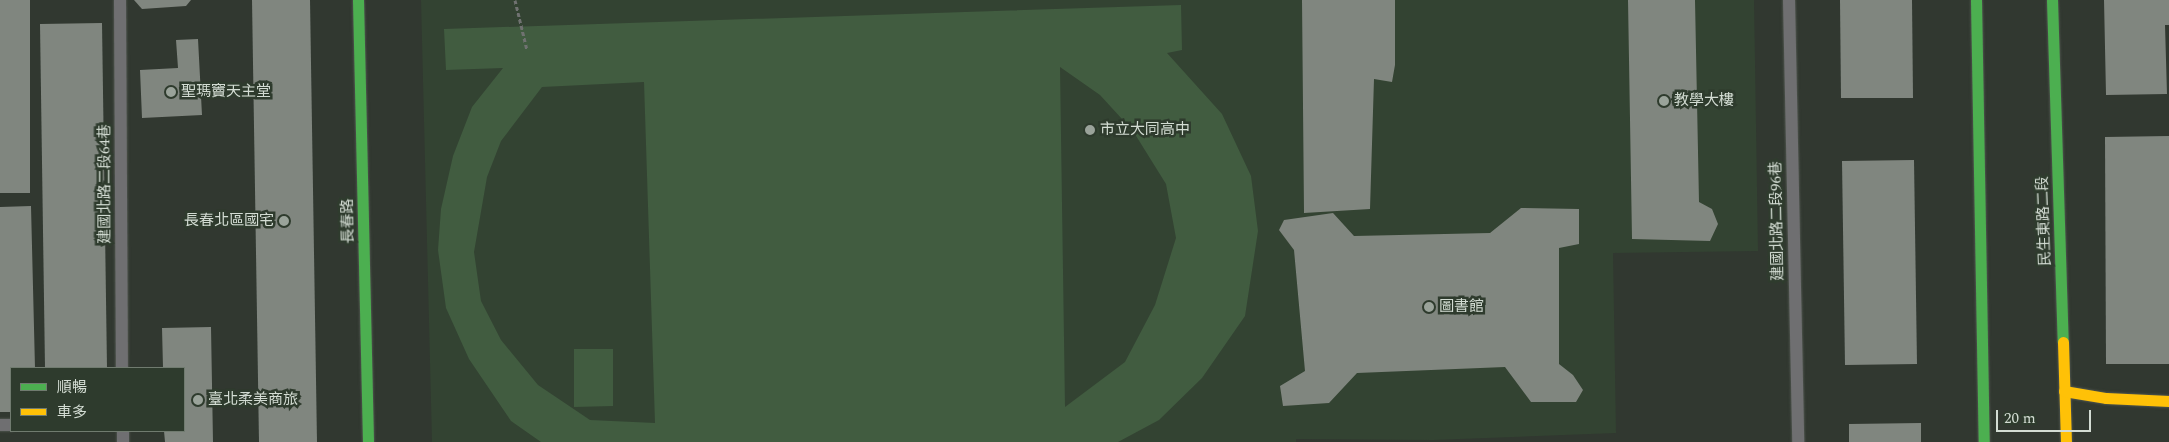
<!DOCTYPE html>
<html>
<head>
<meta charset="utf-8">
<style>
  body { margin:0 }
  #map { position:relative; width:2169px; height:442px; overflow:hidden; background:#313830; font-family:Spectral,"Noto Sans TC",serif }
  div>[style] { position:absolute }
  .built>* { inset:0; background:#334332 }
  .green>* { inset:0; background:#415c40 }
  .building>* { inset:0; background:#80867f }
  .path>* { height:3px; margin-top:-1.5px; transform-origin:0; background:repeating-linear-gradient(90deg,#707271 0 4px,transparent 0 6.5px) }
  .roads { filter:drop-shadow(0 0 1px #4f554e) drop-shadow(0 0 1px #4f554e) }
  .lane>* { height:12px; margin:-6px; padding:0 6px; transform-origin:6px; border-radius:6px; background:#6f6f71 }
  .fast>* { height:11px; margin:-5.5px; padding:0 5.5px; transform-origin:5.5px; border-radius:5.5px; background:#4caf50 }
  .slow>* { height:11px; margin:-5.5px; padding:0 5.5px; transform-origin:5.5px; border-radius:5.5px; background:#ffc107 }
  .dots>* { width:14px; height:14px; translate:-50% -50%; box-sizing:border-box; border:2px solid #2e3b2d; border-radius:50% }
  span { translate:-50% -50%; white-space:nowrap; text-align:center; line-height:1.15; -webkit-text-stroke:5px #2e3b2d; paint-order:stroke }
  .poi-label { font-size:15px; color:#d3dcd3 }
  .left { translate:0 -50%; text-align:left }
  .right { translate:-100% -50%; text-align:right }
  .street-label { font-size:15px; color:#d3dcd3 }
  .legend { position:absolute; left:10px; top:367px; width:175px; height:65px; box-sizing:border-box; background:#2e3b2d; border:1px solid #707b6f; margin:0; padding:6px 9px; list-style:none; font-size:15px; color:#d3dcd3 }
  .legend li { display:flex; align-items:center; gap:10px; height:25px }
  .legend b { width:25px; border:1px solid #707b6f }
  .scale { position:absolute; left:1996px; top:410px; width:95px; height:22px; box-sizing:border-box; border:2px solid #d3dcd3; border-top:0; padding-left:6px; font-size:15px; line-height:18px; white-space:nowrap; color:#d3dcd3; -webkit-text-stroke:4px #2e3b2d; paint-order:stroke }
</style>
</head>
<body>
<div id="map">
  <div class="built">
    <div style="clip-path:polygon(421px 0,1754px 0,1758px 251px,1613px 253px,1616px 433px,1433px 440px,1296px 439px,1296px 442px,432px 442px)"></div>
  </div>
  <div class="green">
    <div style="clip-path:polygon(evenodd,1181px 5px,1182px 50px,1167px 53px,1222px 114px,1251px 176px,1258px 231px,1245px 316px,1202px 378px,1159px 420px,1118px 442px,541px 442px,511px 421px,469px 359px,446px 308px,438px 250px,441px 209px,453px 156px,472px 107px,503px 68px,446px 70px,444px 29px,1181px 5px,1060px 67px,1100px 95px,1133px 131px,1166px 184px,1176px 238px,1155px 305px,1125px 362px,1065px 407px,1060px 67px,1181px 5px,644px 82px,655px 423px,590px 420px,538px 385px,501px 340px,481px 301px,474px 252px,487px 177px,501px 141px,542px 87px,644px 82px)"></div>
    <div style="clip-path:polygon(574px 349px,613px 349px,613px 406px,574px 407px)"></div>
  </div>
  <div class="building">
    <div style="clip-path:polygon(0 0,30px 0,30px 193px,0 193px)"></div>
    <div style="clip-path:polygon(134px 0,191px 0,186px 6px,142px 9px)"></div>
    <div style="clip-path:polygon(252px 0,310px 0,317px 442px,259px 442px)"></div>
    <div style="clip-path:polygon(1302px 0,1395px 0,1395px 65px,1392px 82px,1374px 79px,1370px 209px,1304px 213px)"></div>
    <div style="clip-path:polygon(1628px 0,1695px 0,1699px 202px,1712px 209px,1718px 224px,1710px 241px,1632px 239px)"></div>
    <div style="clip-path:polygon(1840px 0,1912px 0,1913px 98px,1841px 98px)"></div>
    <div style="clip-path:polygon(2104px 0,2169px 0,2169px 25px,2165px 25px,2167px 94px,2106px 95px)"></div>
    <div style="clip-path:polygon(102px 23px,107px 368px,45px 368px,40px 24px)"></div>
    <div style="clip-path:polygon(198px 39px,202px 115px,142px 118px,140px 70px,178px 68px,176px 40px)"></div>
    <div style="clip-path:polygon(2169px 136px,2169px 364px,2106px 364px,2105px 137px)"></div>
    <div style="clip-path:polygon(1914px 160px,1917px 364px,1845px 365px,1842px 161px)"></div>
    <div style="clip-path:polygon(31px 206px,35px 368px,11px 368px,11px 412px,0 412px,0 207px)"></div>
    <div style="clip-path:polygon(1521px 208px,1579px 209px,1579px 244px,1559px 248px,1559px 364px,1573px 375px,1583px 390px,1576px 402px,1531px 402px,1505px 367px,1357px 373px,1329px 403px,1283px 406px,1280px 386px,1305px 371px,1294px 250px,1279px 230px,1284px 220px,1333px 213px,1354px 236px,1490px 233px)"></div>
    <div style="clip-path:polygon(211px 327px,213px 442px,165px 442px,164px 431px,184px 431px,184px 368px,163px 368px,162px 328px)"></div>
    <div style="clip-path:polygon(1921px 423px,1921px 442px,1849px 442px,1849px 424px)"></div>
  </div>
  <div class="path">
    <div style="left:515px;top:0;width:51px;rotate:76.5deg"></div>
  </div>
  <div class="roads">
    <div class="lane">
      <div style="left:120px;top:0;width:368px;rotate:89.7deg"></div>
      <div style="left:1789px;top:0;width:442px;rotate:88.8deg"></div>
      <div style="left:0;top:425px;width:11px"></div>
      <div style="left:123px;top:431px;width:11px;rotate:90deg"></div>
    </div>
    <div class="fast">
      <div style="left:358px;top:0;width:442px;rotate:88.7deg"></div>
      <div style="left:1976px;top:0;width:442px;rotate:89deg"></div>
      <div style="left:2052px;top:0;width:342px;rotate:88.2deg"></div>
    </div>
    <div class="slow">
      <div style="left:2063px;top:342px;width:100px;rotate:88.3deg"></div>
      <div style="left:2064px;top:391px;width:43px;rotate:9.5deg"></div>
      <div style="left:2106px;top:398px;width:63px;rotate:2.7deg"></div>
    </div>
  </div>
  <div class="dots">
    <div style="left:171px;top:92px;background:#9aa39a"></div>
    <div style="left:1664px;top:101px;background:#9aa39a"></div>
    <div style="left:1090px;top:130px;background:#9aa39a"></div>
    <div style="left:284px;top:221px;background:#9aa39a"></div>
    <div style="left:1429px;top:307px;background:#9aa39a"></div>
    <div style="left:198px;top:400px;background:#9aa39a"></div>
  </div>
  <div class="poi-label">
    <span class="left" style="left:181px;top:92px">聖瑪竇天主堂</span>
    <span class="left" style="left:1674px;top:101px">教學大樓</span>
    <span class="left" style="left:1100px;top:130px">市立大同高中</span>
    <span class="right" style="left:274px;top:221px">長春北區國宅</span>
    <span class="left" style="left:1439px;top:307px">圖書館</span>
    <span class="left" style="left:208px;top:400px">臺北柔美商旅</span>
  </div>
  <div class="street-label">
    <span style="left:105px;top:184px;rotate:-90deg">建國北路二段64巷</span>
    <span style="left:348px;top:221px;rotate:-91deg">長春路</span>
    <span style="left:1777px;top:221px;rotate:-91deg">建國北路二段96巷</span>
    <span style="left:2044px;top:221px;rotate:-92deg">民生東路二段</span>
  </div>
  <ul class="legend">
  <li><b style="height:6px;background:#4caf50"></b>順暢</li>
  <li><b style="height:6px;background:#ffc107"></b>車多</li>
  </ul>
  <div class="scale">20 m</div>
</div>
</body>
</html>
